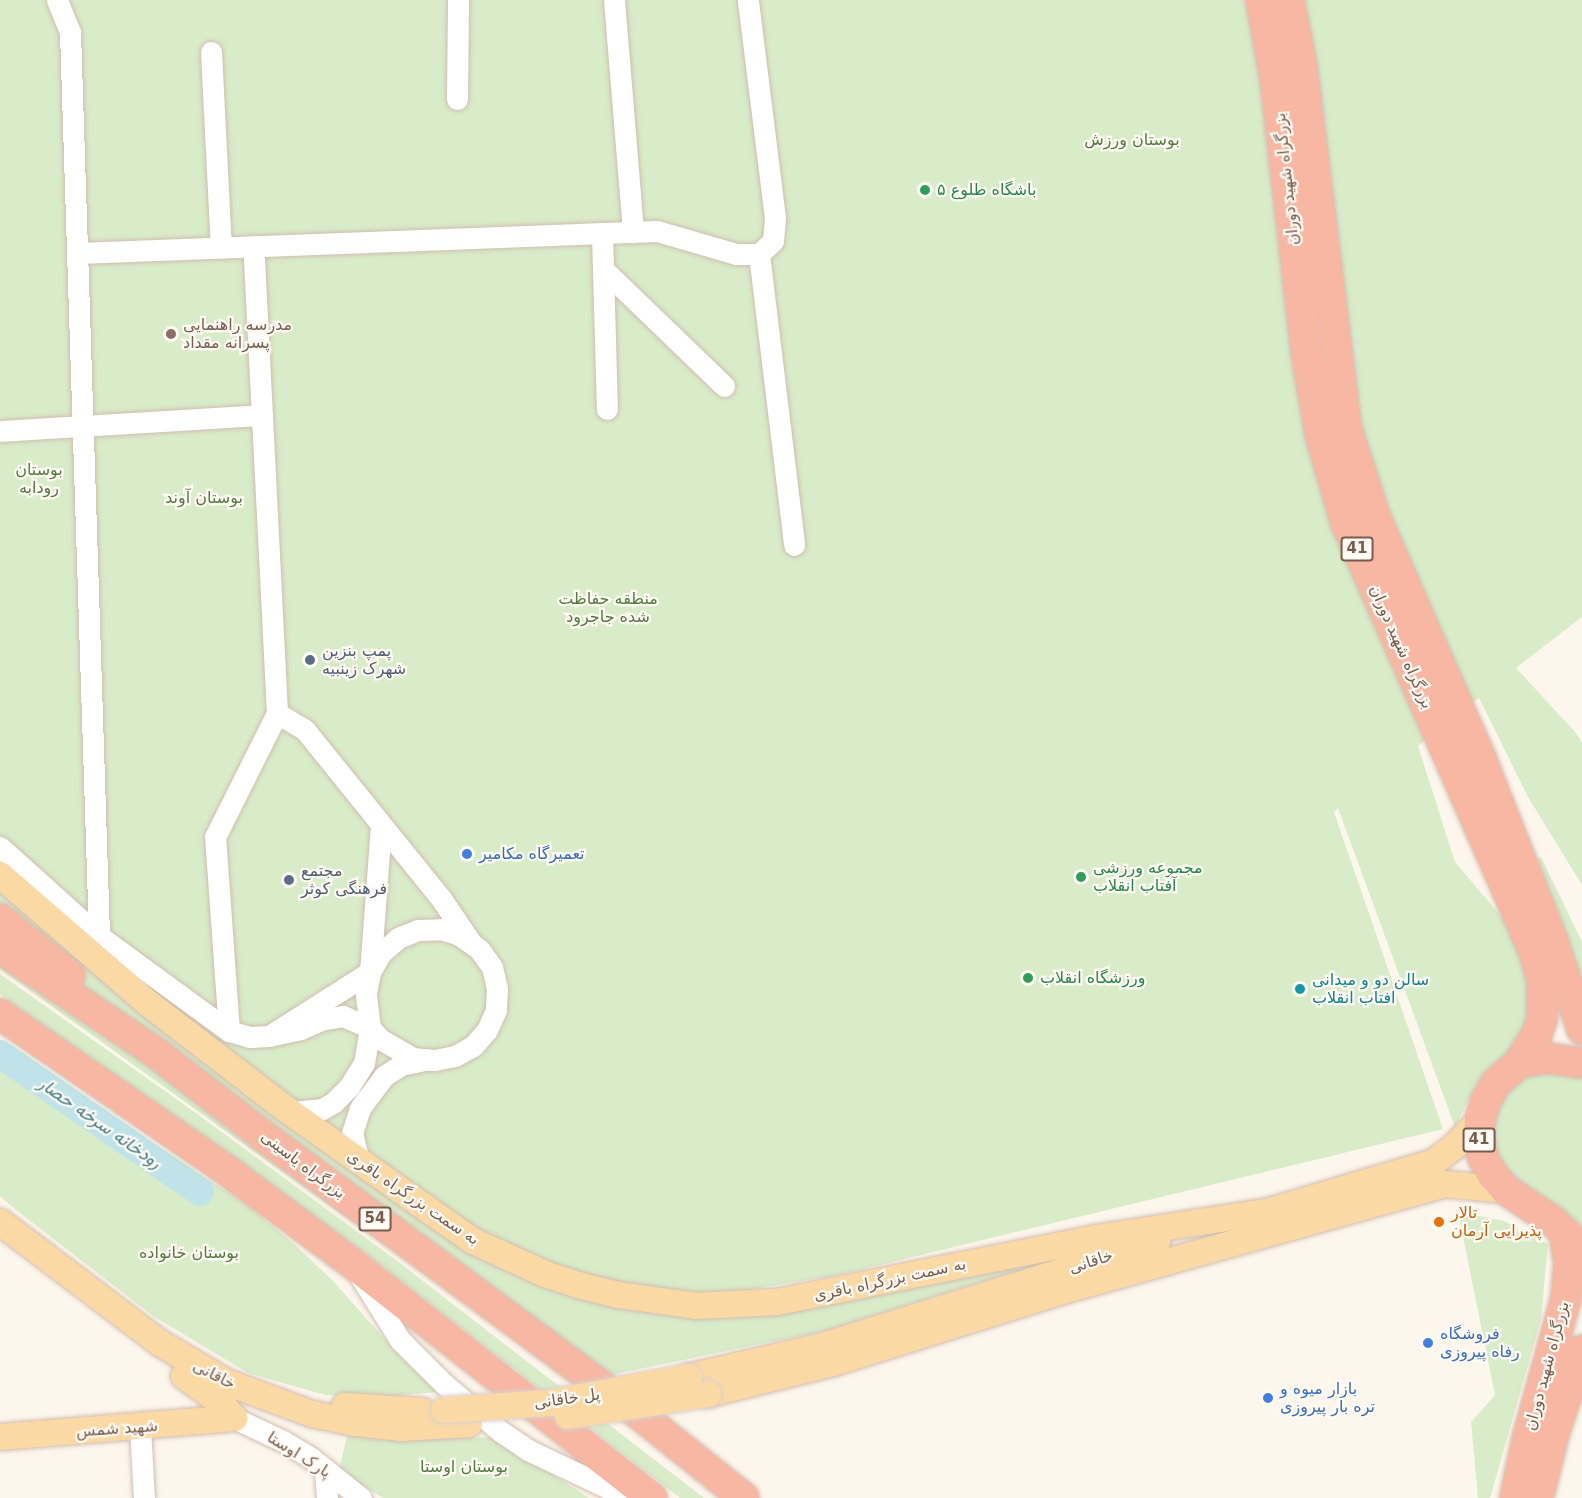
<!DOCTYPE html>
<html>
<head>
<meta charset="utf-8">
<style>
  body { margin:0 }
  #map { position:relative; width:1582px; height:1498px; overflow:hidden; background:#fdf6ec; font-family:"DejaVu Sans",Vazirmatn,sans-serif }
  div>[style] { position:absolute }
  .green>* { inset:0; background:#d8ecc9 }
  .river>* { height:28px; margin:-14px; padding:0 14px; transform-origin:14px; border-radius:14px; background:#bfe3e8 }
  .roads { filter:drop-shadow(0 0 2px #d1beb0) drop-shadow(0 0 2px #d1beb0) }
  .minor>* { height:21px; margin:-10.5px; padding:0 10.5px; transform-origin:10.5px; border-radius:10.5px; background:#fff }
  .major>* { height:26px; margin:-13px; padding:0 13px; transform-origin:13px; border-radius:13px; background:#fbd9a5 }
  .highway>* { height:30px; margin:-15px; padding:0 15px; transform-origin:15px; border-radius:15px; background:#f7b7a3 }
  .bridges { filter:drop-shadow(0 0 2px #dad1cd) drop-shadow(0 0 2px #dad1cd) }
  .major-bridge>* { height:26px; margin:-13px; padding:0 13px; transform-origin:13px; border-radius:13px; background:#fbd9a5 }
  .dots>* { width:16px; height:16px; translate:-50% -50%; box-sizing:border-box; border:3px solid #fffaf3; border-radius:50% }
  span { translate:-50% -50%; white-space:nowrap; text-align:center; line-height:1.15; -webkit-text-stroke:4.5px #fffaf3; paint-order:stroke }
  .shield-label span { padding:2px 4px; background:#fffaf3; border:2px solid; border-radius:4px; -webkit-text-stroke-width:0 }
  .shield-label { font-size:15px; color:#7a5c4d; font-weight:700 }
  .park-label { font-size:16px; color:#537a41 }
  .street-label { font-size:16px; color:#7a5c4d }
  .leisure-label { font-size:16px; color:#27864d }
  .left { translate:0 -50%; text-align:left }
  .education-label { font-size:16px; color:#785e54 }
  .service-label { font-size:16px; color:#4e5e75 }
  .shop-label { font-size:16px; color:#366cbe }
  .culture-label { font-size:16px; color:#0d838f }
  .food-label { font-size:16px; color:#c56008 }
  .water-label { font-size:18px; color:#437c86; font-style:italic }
</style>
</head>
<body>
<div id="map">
  <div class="green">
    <div style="clip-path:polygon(0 0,1582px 0,1582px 617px,1516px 668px,1576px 733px,1582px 743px,1582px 885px,1528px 797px,1479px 698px,1418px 746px,1455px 862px,1511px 928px,1533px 994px,1520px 1043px,1486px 1071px,1474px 1089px,1455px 1127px,1338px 808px,1334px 812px,1443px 1129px,838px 1275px,716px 1295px,692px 1313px,1161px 1233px,990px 1279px,828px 1330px,615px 1374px,590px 1393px,0 969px)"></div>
    <div style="clip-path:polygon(1541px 857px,1582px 942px,1582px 999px,1538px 865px,1538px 858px)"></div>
    <div style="clip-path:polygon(0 974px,196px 1113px,401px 1264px,704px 1498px,680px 1498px,364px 1252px,6px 999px,0 994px)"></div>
    <div style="clip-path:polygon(0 1040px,251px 1208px,293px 1243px,334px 1282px,397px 1353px,438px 1392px,379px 1397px,325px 1395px,248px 1373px,153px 1316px,15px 1209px,0 1196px)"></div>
    <div style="clip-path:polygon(1540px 1071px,1582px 1077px,1582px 1238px,1513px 1182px,1489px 1137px,1500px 1099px,1526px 1076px)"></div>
    <div style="clip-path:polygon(1458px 1212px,1504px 1221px,1548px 1244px,1541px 1319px,1490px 1498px,1478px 1498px,1471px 1422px,1495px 1395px)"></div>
    <div style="clip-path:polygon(347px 1435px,403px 1439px,494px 1437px,589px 1498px,383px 1498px,339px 1471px)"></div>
  </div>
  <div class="river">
    <div style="left:0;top:1054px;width:243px;rotate:34.6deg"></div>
  </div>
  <div class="roads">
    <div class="minor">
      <div style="left:57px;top:0;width:35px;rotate:68deg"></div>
      <div style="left:70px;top:32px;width:904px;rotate:88.16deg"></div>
      <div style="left:614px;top:0;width:233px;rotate:85.3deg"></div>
      <div style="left:211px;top:52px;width:196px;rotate:87.1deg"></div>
      <div style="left:457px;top:99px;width:99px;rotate:-89.4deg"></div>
      <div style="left:602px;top:233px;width:176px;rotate:88.4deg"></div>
      <div style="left:78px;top:253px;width:579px;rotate:-2.18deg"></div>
      <div style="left:657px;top:231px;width:82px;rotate:16.2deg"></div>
      <div style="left:736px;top:254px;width:23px"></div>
      <div style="left:759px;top:254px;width:19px;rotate:-43deg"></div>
      <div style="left:773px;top:241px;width:23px;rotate:-85deg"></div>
      <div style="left:775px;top:218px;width:220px;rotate:-97.1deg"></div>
      <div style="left:759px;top:254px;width:293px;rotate:83.1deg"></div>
      <div style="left:604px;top:270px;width:167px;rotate:44deg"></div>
      <div style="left:0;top:431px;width:262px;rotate:-3.5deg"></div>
      <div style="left:277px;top:713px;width:33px;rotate:31deg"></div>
      <div style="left:305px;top:730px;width:218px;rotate:51.1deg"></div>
      <div style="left:442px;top:900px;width:50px;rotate:55.7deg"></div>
      <div style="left:0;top:847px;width:133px;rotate:42deg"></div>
      <div style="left:99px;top:936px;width:161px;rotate:36.2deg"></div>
      <div style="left:229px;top:1031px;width:22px;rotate:16deg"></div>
      <div style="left:250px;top:1037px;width:19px;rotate:-3deg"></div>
      <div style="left:441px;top:929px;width:19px;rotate:18deg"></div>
      <div style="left:459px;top:935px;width:24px;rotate:35deg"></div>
      <div style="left:479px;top:949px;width:22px;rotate:54deg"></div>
      <div style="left:492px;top:967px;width:22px;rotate:77deg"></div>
      <div style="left:497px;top:988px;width:22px;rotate:93deg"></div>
      <div style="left:496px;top:1010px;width:22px;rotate:114deg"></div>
      <div style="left:487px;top:1030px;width:21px;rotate:131deg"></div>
      <div style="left:473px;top:1046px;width:21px;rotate:151deg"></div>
      <div style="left:455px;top:1056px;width:21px;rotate:169deg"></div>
      <div style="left:434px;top:1060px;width:21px;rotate:-175deg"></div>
      <div style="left:413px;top:1058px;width:38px;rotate:-150deg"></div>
      <div style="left:380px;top:1039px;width:15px;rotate:-132deg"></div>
      <div style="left:370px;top:1028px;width:35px;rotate:-97deg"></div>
      <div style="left:366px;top:993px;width:21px;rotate:-79deg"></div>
      <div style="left:370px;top:972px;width:22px;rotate:-60deg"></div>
      <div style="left:381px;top:953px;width:23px;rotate:-41deg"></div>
      <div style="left:398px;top:938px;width:22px;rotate:-22deg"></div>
      <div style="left:418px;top:930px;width:23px;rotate:-2deg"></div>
      <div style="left:229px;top:1031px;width:195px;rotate:-94.1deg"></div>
      <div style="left:215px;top:837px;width:139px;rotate:-63.4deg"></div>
      <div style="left:277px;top:713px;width:467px;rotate:-92.9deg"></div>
      <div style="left:290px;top:1112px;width:32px;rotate:-5deg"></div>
      <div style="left:322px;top:1109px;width:13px;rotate:-29deg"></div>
      <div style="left:333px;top:1103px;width:23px;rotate:-45deg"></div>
      <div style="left:349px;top:1087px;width:28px;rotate:-58deg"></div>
      <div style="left:364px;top:1063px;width:36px;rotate:-80deg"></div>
      <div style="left:370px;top:1028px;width:30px;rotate:-156deg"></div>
      <div style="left:343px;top:1016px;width:22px;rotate:170deg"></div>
      <div style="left:321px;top:1020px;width:22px;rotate:156deg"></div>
      <div style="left:301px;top:1029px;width:33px;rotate:168deg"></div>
      <div style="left:269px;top:1036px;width:120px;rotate:-32.4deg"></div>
      <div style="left:370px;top:972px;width:147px;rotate:-85.7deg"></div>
      <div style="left:359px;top:1161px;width:29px;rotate:-104deg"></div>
      <div style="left:352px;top:1133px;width:26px;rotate:-72deg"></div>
      <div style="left:360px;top:1108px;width:40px;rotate:-53deg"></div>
      <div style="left:384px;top:1076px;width:20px;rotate:-33deg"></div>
      <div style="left:401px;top:1065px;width:25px;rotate:-12deg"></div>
      <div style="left:360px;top:1276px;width:75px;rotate:58deg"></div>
      <div style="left:400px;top:1340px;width:62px;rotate:45deg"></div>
      <div style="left:444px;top:1384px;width:73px;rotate:40deg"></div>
      <div style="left:500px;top:1431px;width:34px;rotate:34deg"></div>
      <div style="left:528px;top:1450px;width:112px;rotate:25.4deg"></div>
      <div style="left:234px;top:1418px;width:54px;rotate:25.1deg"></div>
      <div style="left:283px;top:1441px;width:33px;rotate:31deg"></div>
      <div style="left:311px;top:1458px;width:64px;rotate:38.7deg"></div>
      <div style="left:140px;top:1427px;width:71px;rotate:86.8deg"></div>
      <div style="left:325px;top:1469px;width:29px;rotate:86deg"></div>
    </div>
    <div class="major">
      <div style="left:0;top:875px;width:197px;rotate:40.9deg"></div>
      <div style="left:149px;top:1004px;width:178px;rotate:37.5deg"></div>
      <div style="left:290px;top:1112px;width:147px;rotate:35.3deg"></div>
      <div style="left:410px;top:1197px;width:77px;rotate:34.9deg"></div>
      <div style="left:473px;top:1241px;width:79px;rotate:24.6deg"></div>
      <div style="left:545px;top:1274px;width:35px;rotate:18deg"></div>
      <div style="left:578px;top:1285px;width:41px;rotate:14deg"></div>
      <div style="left:618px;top:1295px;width:79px;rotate:8deg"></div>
      <div style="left:696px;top:1306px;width:81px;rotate:-2.8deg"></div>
      <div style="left:777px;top:1302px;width:325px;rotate:-11.3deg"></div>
      <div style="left:1096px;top:1238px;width:171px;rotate:-8.7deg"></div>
      <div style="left:1250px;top:1217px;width:192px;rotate:-16.6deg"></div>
      <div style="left:1434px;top:1162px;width:26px;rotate:-37deg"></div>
      <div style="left:1455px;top:1146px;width:36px;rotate:-46deg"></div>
      <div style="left:0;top:1222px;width:201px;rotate:37.1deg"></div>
      <div style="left:160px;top:1343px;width:77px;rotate:30.6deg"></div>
      <div style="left:226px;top:1382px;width:92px;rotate:20.4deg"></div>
      <div style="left:312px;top:1414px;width:45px;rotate:11.6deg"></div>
      <div style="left:356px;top:1423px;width:45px;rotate:6.3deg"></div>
      <div style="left:401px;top:1428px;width:68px;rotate:-3.4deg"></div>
      <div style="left:184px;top:1376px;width:46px;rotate:36.1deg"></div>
      <div style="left:221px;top:1403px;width:20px;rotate:49deg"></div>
      <div style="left:689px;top:1377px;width:141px;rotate:-13.1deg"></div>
      <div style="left:826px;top:1345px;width:347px;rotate:-17.3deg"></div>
      <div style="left:708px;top:1394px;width:129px;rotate:-13.9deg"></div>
      <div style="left:833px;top:1363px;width:244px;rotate:-17.4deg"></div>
      <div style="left:1066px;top:1290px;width:394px;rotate:-15.6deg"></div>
      <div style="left:1445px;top:1184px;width:61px;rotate:5.6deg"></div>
      <div style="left:345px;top:1406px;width:77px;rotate:3.7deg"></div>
      <div style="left:0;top:1437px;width:235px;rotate:-4.6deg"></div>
    </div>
    <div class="highway">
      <div style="left:1261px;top:0;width:78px;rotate:79.7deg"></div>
      <div style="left:1275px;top:77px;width:276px;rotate:83.5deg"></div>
      <div style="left:1306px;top:351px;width:83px;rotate:80.3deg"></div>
      <div style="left:1320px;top:433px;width:94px;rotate:73.9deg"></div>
      <div style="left:1346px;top:523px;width:464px;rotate:66.3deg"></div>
      <div style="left:1533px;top:948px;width:32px;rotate:74deg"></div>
      <div style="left:1542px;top:979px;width:40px;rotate:90deg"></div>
      <div style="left:1542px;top:1019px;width:16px;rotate:108deg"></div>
      <div style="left:1537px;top:1034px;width:34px;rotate:122deg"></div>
      <div style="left:1289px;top:0;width:68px;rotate:79deg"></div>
      <div style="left:1302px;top:67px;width:363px;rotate:83deg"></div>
      <div style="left:1346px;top:427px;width:95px;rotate:72.1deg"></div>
      <div style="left:1375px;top:517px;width:264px;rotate:66.3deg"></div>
      <div style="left:1481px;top:759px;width:193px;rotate:68.5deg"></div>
      <div style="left:1552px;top:939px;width:95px;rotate:71.6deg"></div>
      <div style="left:0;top:919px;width:90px;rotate:39.2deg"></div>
      <div style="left:0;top:948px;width:187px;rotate:33.9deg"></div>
      <div style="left:155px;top:1052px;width:134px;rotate:37.7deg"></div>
      <div style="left:261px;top:1134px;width:465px;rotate:36.5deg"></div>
      <div style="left:635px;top:1411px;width:139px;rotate:38.6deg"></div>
      <div style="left:0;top:1014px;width:283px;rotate:34.6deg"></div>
      <div style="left:233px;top:1175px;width:148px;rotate:36.5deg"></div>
      <div style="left:352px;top:1263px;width:381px;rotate:38.1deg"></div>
      <div style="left:1582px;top:1063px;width:36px;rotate:-172deg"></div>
      <div style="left:1546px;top:1058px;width:27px;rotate:170deg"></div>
      <div style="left:1519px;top:1063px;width:30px;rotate:139deg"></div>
      <div style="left:1496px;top:1083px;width:20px;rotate:120deg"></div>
      <div style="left:1486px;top:1100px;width:21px;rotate:107deg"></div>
      <div style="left:1480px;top:1120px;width:19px;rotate:93deg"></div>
      <div style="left:1479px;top:1139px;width:19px;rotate:78deg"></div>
      <div style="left:1483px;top:1158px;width:20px;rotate:60deg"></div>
      <div style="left:1493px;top:1175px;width:20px;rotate:49deg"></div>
      <div style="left:1506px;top:1190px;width:58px;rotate:33.7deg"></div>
      <div style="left:1554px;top:1222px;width:40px;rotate:45deg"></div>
      <div style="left:1515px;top:1498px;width:59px;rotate:-78.3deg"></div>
      <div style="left:1527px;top:1440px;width:147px;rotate:-74.6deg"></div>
      <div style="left:1566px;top:1298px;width:35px;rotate:-85deg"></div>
      <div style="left:1569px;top:1263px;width:31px;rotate:-99deg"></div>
      <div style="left:1538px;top:1498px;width:70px;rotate:-76deg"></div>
      <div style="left:1555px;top:1430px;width:84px;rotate:-71.4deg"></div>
    </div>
  </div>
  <div class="bridges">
    <div class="major-bridge">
      <div style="left:444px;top:1410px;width:105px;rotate:-3.8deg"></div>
      <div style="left:549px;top:1403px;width:142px;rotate:-10.5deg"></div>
      <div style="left:568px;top:1416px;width:142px;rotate:-8.9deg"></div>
    </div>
  </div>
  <div class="dots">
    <div style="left:925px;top:190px;background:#2e9e5b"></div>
    <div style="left:171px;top:334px;background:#8d6e63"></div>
    <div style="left:310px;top:660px;background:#5c6f8a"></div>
    <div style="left:467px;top:854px;background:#3f7fe0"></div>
    <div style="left:1081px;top:877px;background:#2e9e5b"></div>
    <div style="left:289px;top:880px;background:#5c6f8a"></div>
    <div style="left:1028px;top:978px;background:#2e9e5b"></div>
    <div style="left:1300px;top:989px;background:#0f9aa8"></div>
    <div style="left:1439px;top:1222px;background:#e8710a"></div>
    <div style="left:1428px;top:1343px;background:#3f7fe0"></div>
    <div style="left:1268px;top:1398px;background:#3f7fe0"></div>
  </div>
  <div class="shield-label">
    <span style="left:1357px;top:549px">41</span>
    <span style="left:1479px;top:1140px">41</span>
    <span style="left:375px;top:1219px">54</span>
  </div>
  <div class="park-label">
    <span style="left:1132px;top:140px">بوستان ورزش</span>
    <span style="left:39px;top:479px">بوستان<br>رودابه</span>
    <span style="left:204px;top:498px">بوستان آوند</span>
    <span style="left:608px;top:608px">منطقه حفاظت<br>شده جاجرود</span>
    <span style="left:189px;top:1253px">بوستان خانواده</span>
    <span style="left:464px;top:1467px">بوستان اوستا</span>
  </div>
  <div class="street-label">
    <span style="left:1287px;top:179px;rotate:-96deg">بزرگراه شهید دوران</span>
    <span style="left:1401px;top:647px;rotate:66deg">بزرگراه شهید دوران</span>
    <span style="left:303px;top:1165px;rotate:37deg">بزرگراه یاسینی</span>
    <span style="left:413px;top:1198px;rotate:34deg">به سمت بزرگراه باقری</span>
    <span style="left:1091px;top:1262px;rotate:-18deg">خاقانی</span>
    <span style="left:890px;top:1280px;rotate:-12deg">به سمت بزرگراه باقری</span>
    <span style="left:1547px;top:1366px;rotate:-75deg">بزرگراه شهید دوران</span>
    <span style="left:214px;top:1375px;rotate:27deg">خاقانی</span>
    <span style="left:567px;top:1399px;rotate:-8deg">پل خاقانی</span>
    <span style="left:117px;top:1429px;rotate:-4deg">شهید شمس</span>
    <span style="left:299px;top:1455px;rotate:32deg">پارک اوستا</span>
  </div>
  <div class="leisure-label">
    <span class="left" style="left:937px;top:190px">باشگاه طلوع ۵</span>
    <span class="left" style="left:1093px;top:877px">مجموعه ورزشی<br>آفتاب انقلاب</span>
    <span class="left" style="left:1040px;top:978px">ورزشگاه انقلاب</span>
  </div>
  <div class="education-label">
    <span class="left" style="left:183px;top:334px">مدرسه راهنمایی<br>پسرانه مقداد</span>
  </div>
  <div class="service-label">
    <span class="left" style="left:322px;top:660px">پمپ بنزین<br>شهرک زینبیه</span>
    <span class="left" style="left:301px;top:880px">مجتمع<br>فرهنگی کوثر</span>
  </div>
  <div class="shop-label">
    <span class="left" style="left:479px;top:854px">تعمیرگاه مکامیر</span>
    <span class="left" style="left:1440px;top:1343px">فروشگاه<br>رفاه پیروزی</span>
    <span class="left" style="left:1280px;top:1398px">بازار میوه و<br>تره بار پیروزی</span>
  </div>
  <div class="culture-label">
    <span class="left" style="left:1312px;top:989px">سالن دو و میدانی<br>افتاب انقلاب</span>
  </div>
  <div class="food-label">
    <span class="left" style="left:1451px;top:1222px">تالار<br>پذیرایی آرمان</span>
  </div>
  <div class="water-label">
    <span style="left:100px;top:1123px;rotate:35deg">رودخانه سرخه حصار</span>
  </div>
</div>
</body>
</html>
